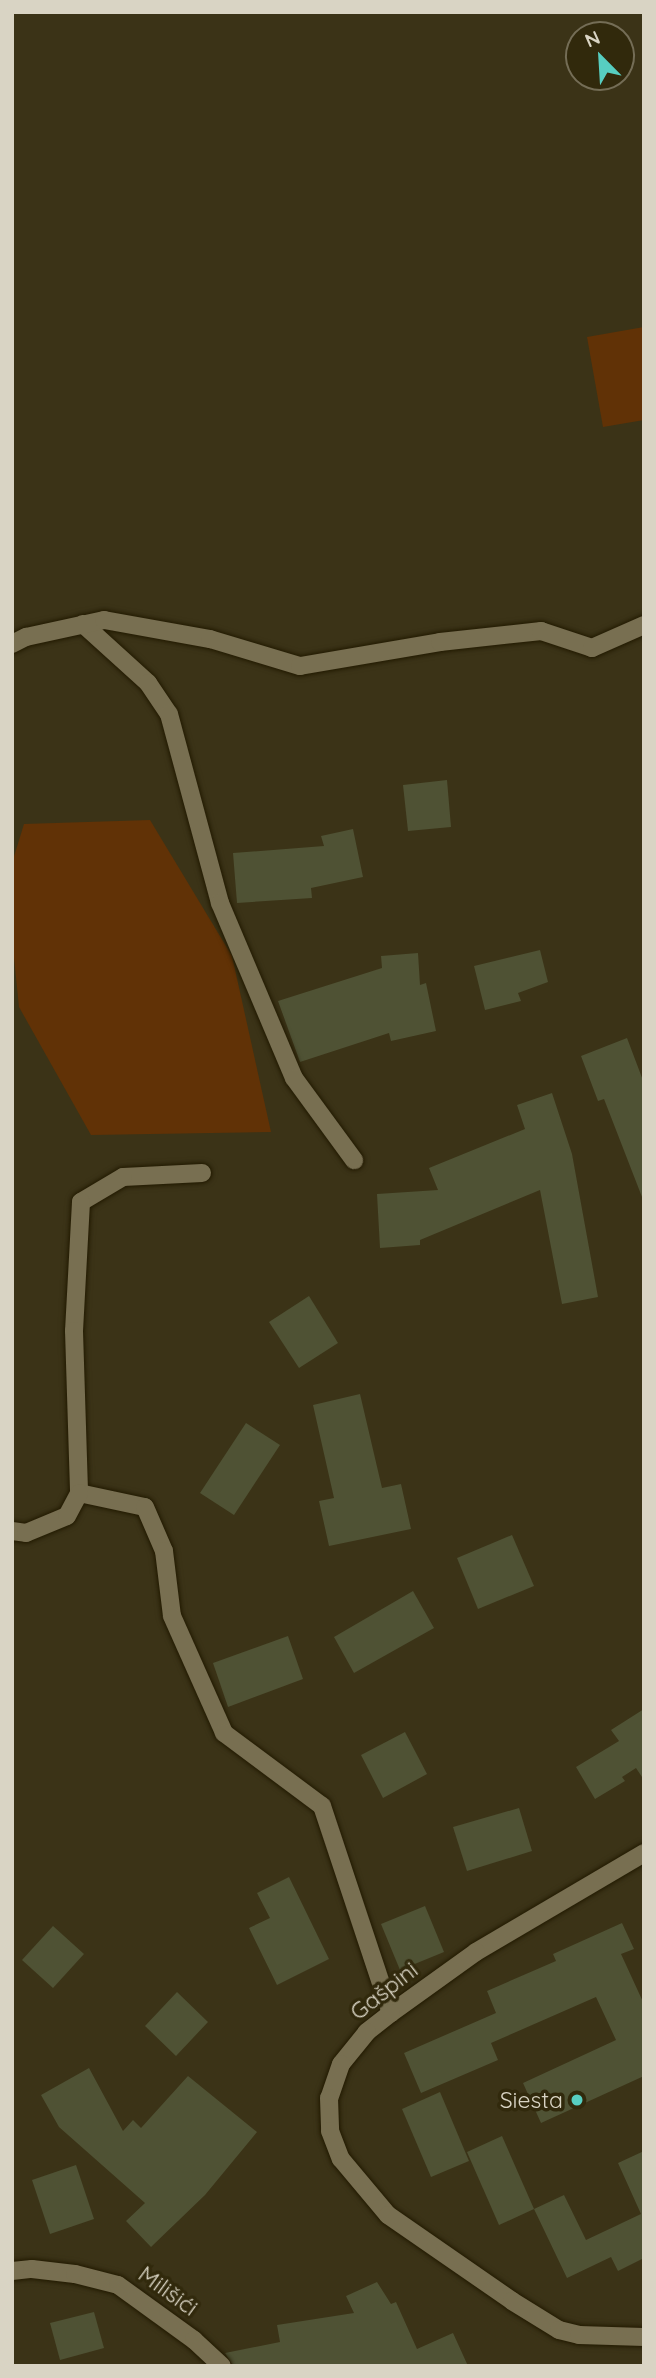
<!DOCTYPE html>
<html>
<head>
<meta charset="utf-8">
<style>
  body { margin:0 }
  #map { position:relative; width:656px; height:2378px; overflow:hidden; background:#3b3317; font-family:Quicksand,sans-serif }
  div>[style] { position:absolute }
  .green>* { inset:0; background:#613206 }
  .building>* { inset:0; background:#4f5234 }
  .roads { filter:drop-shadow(0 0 2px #221a00) drop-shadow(0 0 2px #221a00) }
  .minor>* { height:18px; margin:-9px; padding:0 9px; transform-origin:9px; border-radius:9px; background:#786f51 }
  .dots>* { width:19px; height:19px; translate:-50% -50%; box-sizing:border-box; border:4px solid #31290c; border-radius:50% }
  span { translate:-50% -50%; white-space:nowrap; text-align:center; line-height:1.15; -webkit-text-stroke:7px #31290c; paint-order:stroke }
  .street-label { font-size:23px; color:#d9d4c4 }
  .poi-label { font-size:23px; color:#d9d4c4 }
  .right { translate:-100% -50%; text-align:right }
  .frame { position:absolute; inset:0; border:14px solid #d9d4c4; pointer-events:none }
  .north { position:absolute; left:565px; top:21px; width:70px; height:70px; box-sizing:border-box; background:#31290c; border:2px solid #746d56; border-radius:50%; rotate:336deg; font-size:19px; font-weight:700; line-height:28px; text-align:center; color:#d9d4c4 }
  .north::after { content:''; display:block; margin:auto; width:24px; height:32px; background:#57cec1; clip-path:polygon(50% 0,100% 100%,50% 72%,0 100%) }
</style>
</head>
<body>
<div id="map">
  <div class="green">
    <div style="clip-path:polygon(644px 327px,644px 420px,603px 427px,587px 337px)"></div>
    <div style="clip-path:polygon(150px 820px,232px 956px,271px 1132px,91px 1135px,19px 1007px,12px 938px,12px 863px,24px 824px)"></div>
  </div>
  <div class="building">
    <div style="clip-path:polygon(447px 780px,451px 827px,408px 831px,403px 785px)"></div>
    <div style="clip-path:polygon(353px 829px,363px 877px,311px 888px,312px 898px,237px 903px,233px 853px,324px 846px,321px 836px)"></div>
    <div style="clip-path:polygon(540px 950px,548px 982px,518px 993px,521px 1001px,485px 1010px,474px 966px)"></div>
    <div style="clip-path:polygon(418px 953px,420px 985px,426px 983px,436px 1031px,391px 1041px,389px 1033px,300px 1062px,278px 1001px,382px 968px,381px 956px)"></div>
    <div style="clip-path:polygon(627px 1038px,644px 1083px,642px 1197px,604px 1099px,598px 1101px,581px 1056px)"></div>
    <div style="clip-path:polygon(552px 1093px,572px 1154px,598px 1297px,562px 1304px,540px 1190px,420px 1240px,420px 1245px,380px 1248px,377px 1194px,438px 1190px,429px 1168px,525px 1129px,517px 1105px)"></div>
    <div style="clip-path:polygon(309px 1296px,338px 1343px,299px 1368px,269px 1322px)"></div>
    <div style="clip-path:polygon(360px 1394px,382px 1488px,401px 1484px,411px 1529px,329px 1546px,319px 1501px,334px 1498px,313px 1405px)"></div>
    <div style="clip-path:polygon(246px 1423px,280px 1445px,234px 1515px,200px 1493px)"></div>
    <div style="clip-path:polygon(512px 1535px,534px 1586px,478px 1609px,457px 1558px)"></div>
    <div style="clip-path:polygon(413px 1591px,434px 1628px,354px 1673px,334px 1637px)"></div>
    <div style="clip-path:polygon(288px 1636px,303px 1679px,228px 1707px,213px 1663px)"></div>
    <div style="clip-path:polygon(644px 1709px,644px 1780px,636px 1768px,622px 1777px,625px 1781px,595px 1799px,576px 1767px,619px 1741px,611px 1730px)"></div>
    <div style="clip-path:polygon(405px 1732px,427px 1774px,383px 1798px,361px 1755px)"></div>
    <div style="clip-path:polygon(519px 1808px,532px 1851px,467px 1871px,453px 1827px)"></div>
    <div style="clip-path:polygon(289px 1877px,329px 1959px,277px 1985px,249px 1928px,270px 1918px,257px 1893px)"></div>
    <div style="clip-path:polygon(425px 1906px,444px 1952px,400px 1970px,381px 1924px)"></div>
    <div style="clip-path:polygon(622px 1923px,634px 1949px,621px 1954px,644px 2004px,644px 2076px,541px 2123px,523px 2083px,616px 2040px,596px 1997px,491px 2043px,498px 2060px,421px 2093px,404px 2053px,496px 2013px,487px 1991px,556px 1961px,553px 1954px)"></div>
    <div style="clip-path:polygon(53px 1926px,84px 1954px,53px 1988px,22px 1960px)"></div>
    <div style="clip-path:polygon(177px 1992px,208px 2022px,176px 2056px,145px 2026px)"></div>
    <div style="clip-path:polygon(89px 2068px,123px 2131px,133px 2120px,141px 2128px,188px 2076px,257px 2132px,205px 2195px,151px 2247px,126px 2221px,145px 2203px,59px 2127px,41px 2095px)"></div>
    <div style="clip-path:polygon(440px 2092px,469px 2161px,431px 2177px,402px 2109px)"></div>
    <div style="clip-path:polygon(502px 2136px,534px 2209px,499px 2225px,467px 2152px)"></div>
    <div style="clip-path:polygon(644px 2151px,644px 2258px,618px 2271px,611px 2257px,567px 2278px,534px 2209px,564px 2195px,586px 2240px,641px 2214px,618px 2163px)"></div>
    <div style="clip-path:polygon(76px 2165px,94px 2219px,50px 2234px,32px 2180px)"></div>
    <div style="clip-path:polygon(377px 2282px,391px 2304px,396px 2302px,417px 2349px,453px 2333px,468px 2366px,233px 2366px,225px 2353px,280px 2342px,277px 2325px,354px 2313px,346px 2296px)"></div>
    <div style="clip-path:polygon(94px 2312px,104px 2348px,60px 2360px,50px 2323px)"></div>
  </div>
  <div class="roads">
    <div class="minor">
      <div style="left:83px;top:624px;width:88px;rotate:42.2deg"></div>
      <div style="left:148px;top:683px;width:37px;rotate:56deg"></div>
      <div style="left:169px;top:714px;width:196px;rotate:74.9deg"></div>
      <div style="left:220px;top:903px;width:190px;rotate:67.1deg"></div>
      <div style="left:294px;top:1078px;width:102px;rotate:53.8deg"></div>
      <div style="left:12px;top:644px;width:16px;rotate:-27deg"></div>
      <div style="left:26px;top:637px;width:80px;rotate:-12.3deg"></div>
      <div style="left:104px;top:620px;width:108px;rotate:10.2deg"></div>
      <div style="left:210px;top:639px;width:94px;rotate:16.7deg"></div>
      <div style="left:300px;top:666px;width:142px;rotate:-9.7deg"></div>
      <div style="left:440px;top:642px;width:102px;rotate:-6.2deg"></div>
      <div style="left:541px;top:631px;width:54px;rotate:18.4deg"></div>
      <div style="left:592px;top:648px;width:57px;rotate:-23.9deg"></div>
      <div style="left:202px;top:1173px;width:79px;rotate:177.1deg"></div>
      <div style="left:123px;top:1177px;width:49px;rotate:149.2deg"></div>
      <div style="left:81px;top:1202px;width:129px;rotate:93.1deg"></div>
      <div style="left:74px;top:1331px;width:162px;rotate:88.2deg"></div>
      <div style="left:79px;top:1493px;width:67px;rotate:12deg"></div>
      <div style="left:145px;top:1507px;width:48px;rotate:66.6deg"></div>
      <div style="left:164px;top:1551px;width:65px;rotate:83deg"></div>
      <div style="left:172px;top:1616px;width:128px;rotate:66deg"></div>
      <div style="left:224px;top:1733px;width:122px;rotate:36.7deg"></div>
      <div style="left:322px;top:1806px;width:218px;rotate:71.6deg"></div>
      <div style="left:12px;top:1531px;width:14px;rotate:8deg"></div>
      <div style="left:26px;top:1533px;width:44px;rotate:-22.5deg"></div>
      <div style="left:67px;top:1516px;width:26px;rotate:-62deg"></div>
      <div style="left:644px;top:1853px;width:195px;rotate:149.5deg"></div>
      <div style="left:476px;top:1952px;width:105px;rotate:144.3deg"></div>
      <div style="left:391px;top:2013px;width:31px;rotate:142deg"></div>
      <div style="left:367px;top:2032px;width:41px;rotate:129.1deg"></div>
      <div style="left:341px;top:2064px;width:36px;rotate:109deg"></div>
      <div style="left:329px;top:2098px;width:33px;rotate:88deg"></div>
      <div style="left:330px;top:2131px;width:30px;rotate:69deg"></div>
      <div style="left:341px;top:2159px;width:73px;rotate:50deg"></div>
      <div style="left:388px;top:2215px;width:151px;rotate:34.7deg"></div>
      <div style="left:512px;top:2301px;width:55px;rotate:31.7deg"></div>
      <div style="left:559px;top:2330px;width:21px;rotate:14deg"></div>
      <div style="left:579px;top:2335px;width:65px;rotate:1.8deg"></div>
      <div style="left:12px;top:2271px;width:20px;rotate:-6deg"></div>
      <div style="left:32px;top:2269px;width:43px;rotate:6.6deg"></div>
      <div style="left:75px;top:2274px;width:44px;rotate:14.3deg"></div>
      <div style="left:118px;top:2285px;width:94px;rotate:35.9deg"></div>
      <div style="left:194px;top:2340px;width:38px;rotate:43deg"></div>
    </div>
  </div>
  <div class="dots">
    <div style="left:577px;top:2100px;background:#57cec1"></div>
  </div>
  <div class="street-label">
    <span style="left:384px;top:1991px;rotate:-38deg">Gašpini</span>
    <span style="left:168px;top:2291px;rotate:36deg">Milišići</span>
  </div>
  <div class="poi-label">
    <span class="right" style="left:563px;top:2100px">Siesta</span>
  </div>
  <div class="frame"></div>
  <div class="north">N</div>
</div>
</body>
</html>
